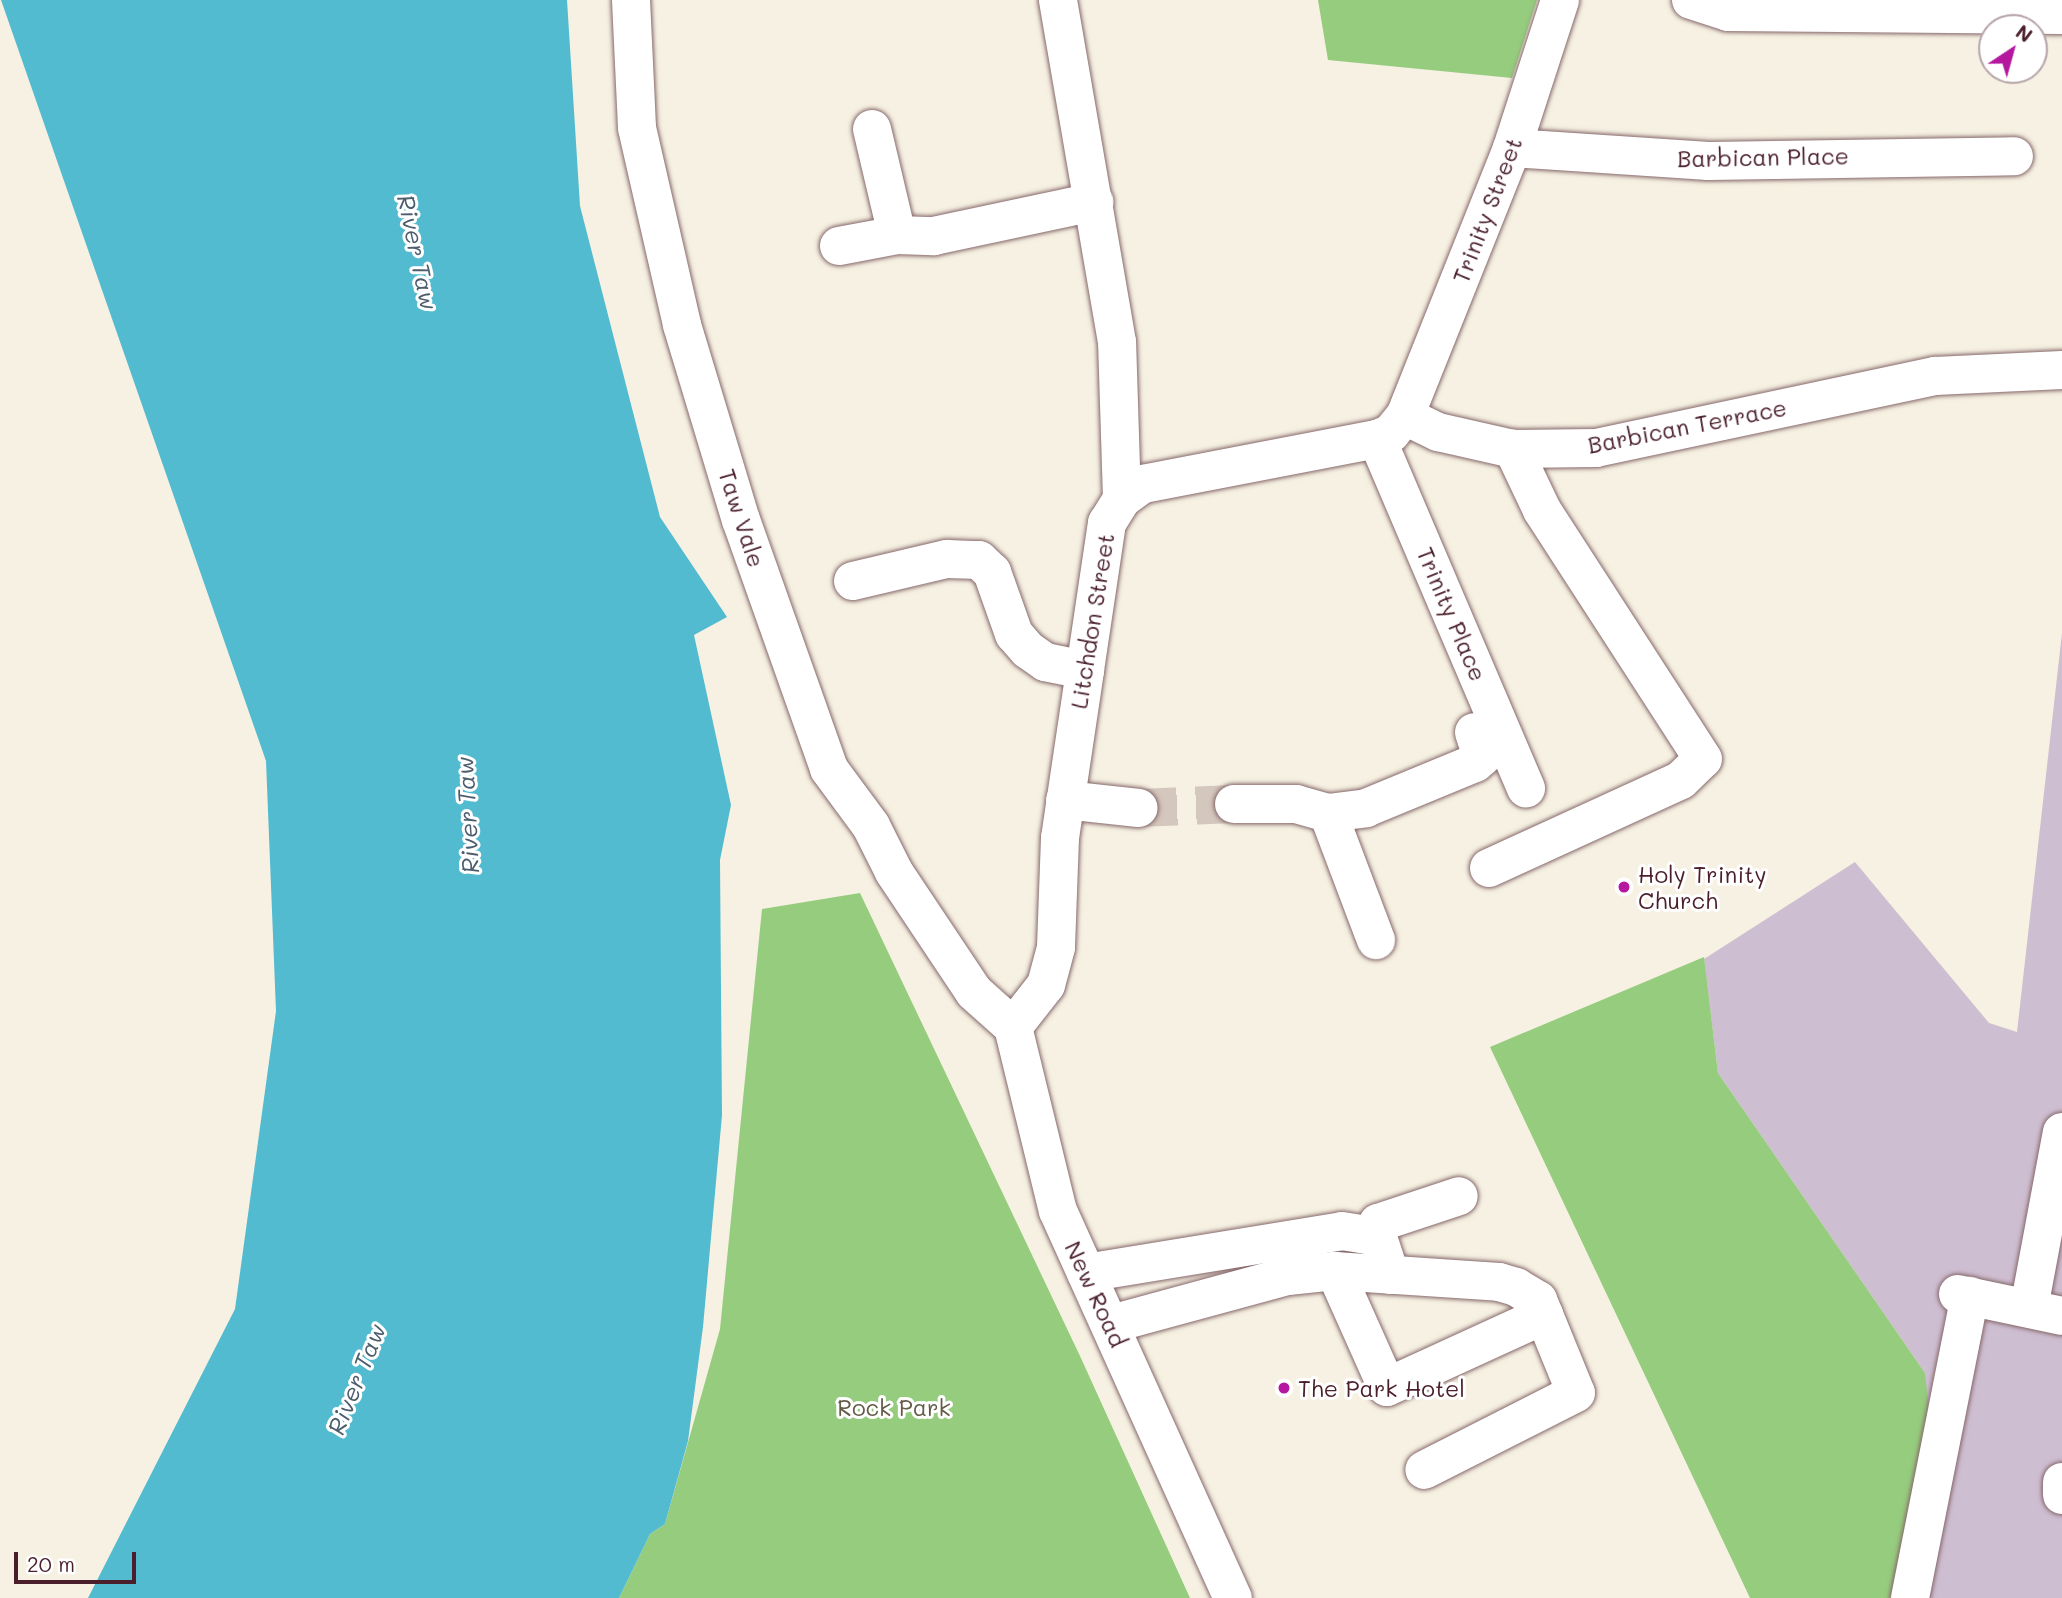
<!DOCTYPE html>
<html>
<head>
<meta charset="utf-8">
<style>
  body { margin:0 }
  #map { position:relative; width:2062px; height:1598px; overflow:hidden; background:#f6f1e2; font-family:Mali,sans-serif }
  div>[style] { position:absolute }
  .industrial>* { inset:0; background:#cebed1 }
  .green>* { inset:0; background:#96cc7e }
  .water>* { inset:0; background:#52bbcf }
  .minor-tunnel>* { height:38px; margin-top:-19px; transform-origin:0; background:repeating-linear-gradient(90deg,#d4c7bd 0 38px,transparent 0 57px) }
  .roads { filter:drop-shadow(0 0 2px #86686b) drop-shadow(0 0 2px #86686b) }
  .minor>* { height:38px; margin:-19px; padding:0 19px; transform-origin:19px; border-radius:19px; background:#fff }
  .dots>* { width:19px; height:19px; translate:-50% -50%; box-sizing:border-box; border:4px solid #fff; border-radius:50% }
  span { translate:-50% -50%; white-space:nowrap; text-align:center; line-height:1.15; -webkit-text-stroke:6px #fff; paint-order:stroke }
  .street-label { font-size:23px; color:#4a1f2b }
  .poi-label { font-size:23px; color:#4a1f2b }
  .left { translate:0 -50%; text-align:left }
  .park-label { font-size:23px; color:#655c48 }
  .water-label { font-size:24px; color:#4d5d6d; font-style:italic }
  .north { position:absolute; left:1978px; top:14px; width:70px; height:70px; box-sizing:border-box; background:#fff; border:2px solid #b7a5aa; border-radius:50%; rotate:36deg; font-size:19px; font-weight:700; line-height:28px; text-align:center; color:#4a1f2b }
  .north::after { content:''; display:block; margin:auto; width:24px; height:32px; background:#b5179e; clip-path:polygon(50% 0,100% 100%,50% 72%,0 100%) }
  .scale { position:absolute; left:14px; top:1552px; width:122px; height:32px; box-sizing:border-box; border:4px solid #4a1f2b; border-top:0; padding-left:9px; font-size:21px; line-height:24px; white-space:nowrap; color:#4a1f2b; -webkit-text-stroke:5px #fff; paint-order:stroke }
</style>
</head>
<body>
<div id="map">
  <div class="industrial">
    <div style="clip-path:polygon(2062px 633px,2062px 1598px,1892px 1598px,1925px 1373px,1718px 1073px,1704px 959px,1855px 862px,1989px 1023px,2017px 1032px)"></div>
  </div>
  <div class="green">
    <div style="clip-path:polygon(1318px 0,1537px 0,1512px 78px,1328px 60px)"></div>
    <div style="clip-path:polygon(860px 893px,1080px 1356px,1190px 1598px,619px 1598px,650px 1534px,665px 1524px,720px 1329px,762px 909px)"></div>
    <div style="clip-path:polygon(1704px 957px,1718px 1073px,1925px 1373px,1931px 1430px,1892px 1598px,1750px 1598px,1490px 1047px)"></div>
  </div>
  <div class="water">
    <div style="clip-path:polygon(1px 0,567px 0,580px 206px,660px 517px,727px 617px,694px 635px,731px 805px,720px 860px,722px 1115px,703px 1327px,688px 1441px,665px 1524px,650px 1534px,619px 1598px,88px 1598px,235px 1309px,276px 1011px,266px 761px)"></div>
  </div>
  <div class="minor-tunnel">
    <div style="left:1139px;top:808px;width:95px;rotate:-2.4deg"></div>
  </div>
  <div class="roads">
    <div class="minor">
      <div style="left:631px;top:0;width:128px;rotate:87.3deg"></div>
      <div style="left:637px;top:128px;width:202px;rotate:77.1deg"></div>
      <div style="left:682px;top:325px;width:204px;rotate:73.2deg"></div>
      <div style="left:741px;top:520px;width:264px;rotate:70.5deg"></div>
      <div style="left:829px;top:769px;width:71px;rotate:53.6deg"></div>
      <div style="left:871px;top:826px;width:51px;rotate:63.4deg"></div>
      <div style="left:894px;top:872px;width:144px;rotate:56.3deg"></div>
      <div style="left:974px;top:992px;width:52px;rotate:41.9deg"></div>
      <div style="left:1013px;top:1027px;width:189px;rotate:76.3deg"></div>
      <div style="left:1058px;top:1211px;width:425px;rotate:65.7deg"></div>
      <div style="left:1691px;top:0;width:39px;rotate:18deg"></div>
      <div style="left:1728px;top:12px;width:334px;rotate:0.5deg"></div>
      <div style="left:872px;top:129px;width:109px;rotate:76.7deg"></div>
      <div style="left:1512px;top:148px;width:197px;rotate:3.8deg"></div>
      <div style="left:1709px;top:161px;width:305px;rotate:-0.9deg"></div>
      <div style="left:839px;top:246px;width:59px;rotate:-10.7deg"></div>
      <div style="left:897px;top:235px;width:37px;rotate:2deg"></div>
      <div style="left:934px;top:236px;width:164px;rotate:-12deg"></div>
      <div style="left:1405px;top:416px;width:289px;rotate:-68.2deg"></div>
      <div style="left:1512px;top:148px;width:156px;rotate:-72deg"></div>
      <div style="left:1377px;top:439px;width:380px;rotate:66.9deg"></div>
      <div style="left:1122px;top:499px;width:26px;rotate:-36deg"></div>
      <div style="left:1143px;top:484px;width:238px;rotate:-10.9deg"></div>
      <div style="left:1377px;top:439px;width:15px;rotate:-23deg"></div>
      <div style="left:1391px;top:433px;width:22px;rotate:-51deg"></div>
      <div style="left:1405px;top:416px;width:37px;rotate:26deg"></div>
      <div style="left:1438px;top:432px;width:77px;rotate:12.8deg"></div>
      <div style="left:1513px;top:449px;width:83px;rotate:-0.7deg"></div>
      <div style="left:1596px;top:448px;width:347px;rotate:-12deg"></div>
      <div style="left:1935px;top:376px;width:127px;rotate:-2.7deg"></div>
      <div style="left:853px;top:581px;width:97px;rotate:-13.2deg"></div>
      <div style="left:947px;top:559px;width:32px;rotate:2deg"></div>
      <div style="left:979px;top:560px;width:18px;rotate:43deg"></div>
      <div style="left:992px;top:572px;width:66px;rotate:70.5deg"></div>
      <div style="left:1014px;top:634px;width:21px;rotate:49deg"></div>
      <div style="left:1028px;top:650px;width:21px;rotate:35deg"></div>
      <div style="left:1045px;top:662px;width:41px;rotate:11.3deg"></div>
      <div style="left:1065px;top:800px;width:74px;rotate:6.2deg"></div>
      <div style="left:1234px;top:804px;width:62px"></div>
      <div style="left:1296px;top:804px;width:33px;rotate:16deg"></div>
      <div style="left:1328px;top:813px;width:38px;rotate:-7deg"></div>
      <div style="left:1366px;top:808px;width:118px;rotate:-22.4deg"></div>
      <div style="left:1475px;top:763px;width:9px;rotate:-41deg"></div>
      <div style="left:1482px;top:757px;width:26px;rotate:-108deg"></div>
      <div style="left:1328px;top:813px;width:136px;rotate:69.3deg"></div>
      <div style="left:1489px;top:868px;width:211px;rotate:-24.6deg"></div>
      <div style="left:1681px;top:780px;width:30px;rotate:-44deg"></div>
      <div style="left:1703px;top:759px;width:297px;rotate:-122.9deg"></div>
      <div style="left:1542px;top:510px;width:68px;rotate:-115.4deg"></div>
      <div style="left:1013px;top:1027px;width:53px;rotate:-51.8deg"></div>
      <div style="left:1046px;top:985px;width:39px;rotate:-75deg"></div>
      <div style="left:1056px;top:947px;width:109px;rotate:-87.9deg"></div>
      <div style="left:1060px;top:838px;width:170px;rotate:-81.5deg"></div>
      <div style="left:1085px;top:670px;width:149px;rotate:-81.5deg"></div>
      <div style="left:1107px;top:523px;width:28px;rotate:-58deg"></div>
      <div style="left:1122px;top:499px;width:157px;rotate:-91.8deg"></div>
      <div style="left:1117px;top:342px;width:347px;rotate:-99.8deg"></div>
      <div style="left:1378px;top:1237px;width:14px;rotate:-90deg"></div>
      <div style="left:1378px;top:1223px;width:85px;rotate:-18.4deg"></div>
      <div style="left:1335px;top:1271px;width:127px;rotate:65.9deg"></div>
      <div style="left:1387px;top:1387px;width:173px;rotate:-24.6deg"></div>
      <div style="left:1086px;top:1273px;width:259px;rotate:-9.3deg"></div>
      <div style="left:1342px;top:1231px;width:36px;rotate:9deg"></div>
      <div style="left:1378px;top:1237px;width:40px;rotate:72deg"></div>
      <div style="left:1958px;top:1294px;width:106px;rotate:11.9deg"></div>
      <div style="left:2029px;top:1308px;width:179px;rotate:-79.4deg"></div>
      <div style="left:1111px;top:1324px;width:183px;rotate:-15.2deg"></div>
      <div style="left:1288px;top:1276px;width:47px;rotate:-6.1deg"></div>
      <div style="left:1335px;top:1271px;width:164px;rotate:3.8deg"></div>
      <div style="left:1499px;top:1282px;width:18px;rotate:16deg"></div>
      <div style="left:1516px;top:1287px;width:26px;rotate:31deg"></div>
      <div style="left:1538px;top:1300px;width:100px;rotate:67.8deg"></div>
      <div style="left:1576px;top:1393px;width:170px;rotate:153.1deg"></div>
      <div style="left:2062px;top:1482px;width:13px;rotate:90deg"></div>
      <div style="left:1910px;top:1598px;width:308px;rotate:-78.8deg"></div>
    </div>
  </div>
  <div class="dots">
    <div style="left:1624px;top:887px;background:#b5179e"></div>
    <div style="left:1284px;top:1388px;background:#b5179e"></div>
  </div>
  <div class="street-label">
    <span style="left:1763px;top:157px;rotate:-1deg">Barbican Place</span>
    <span style="left:1487px;top:210px;rotate:-69deg">Trinity Street</span>
    <span style="left:1687px;top:426px;rotate:-11deg">Barbican Terrace</span>
    <span style="left:742px;top:518px;rotate:72deg">Taw Vale</span>
    <span style="left:1452px;top:614px;rotate:67deg">Trinity Place</span>
    <span style="left:1092px;top:621px;rotate:-81deg">Litchdon Street</span>
    <span style="left:1096px;top:1294px;rotate:65deg">New Road</span>
  </div>
  <div class="poi-label">
    <span class="left" style="left:1638px;top:887px">Holy Trinity<br>Church</span>
    <span class="left" style="left:1298px;top:1388px">The Park Hotel</span>
  </div>
  <div class="park-label">
    <span style="left:894px;top:1407px">Rock Park</span>
  </div>
  <div class="water-label">
    <span style="left:418px;top:252px;rotate:78deg">River Taw</span>
    <span style="left:467px;top:815px;rotate:-93deg">River Taw</span>
    <span style="left:356px;top:1379px;rotate:-68deg">River Taw</span>
  </div>
  <div class="north">N</div>
  <div class="scale">20 m</div>
</div>
</body>
</html>
